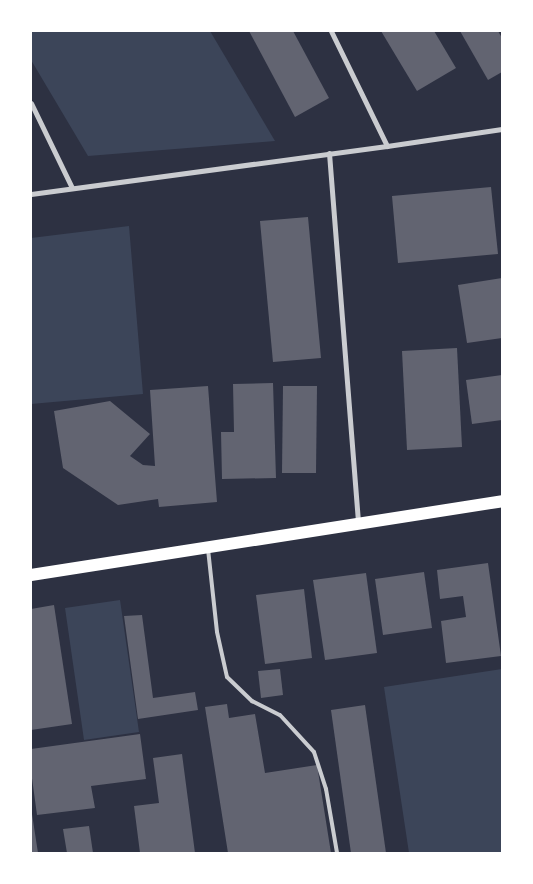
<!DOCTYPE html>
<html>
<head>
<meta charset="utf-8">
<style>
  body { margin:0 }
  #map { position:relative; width:533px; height:884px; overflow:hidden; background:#2d3142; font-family:"Roboto Condensed",sans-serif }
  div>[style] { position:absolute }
  .green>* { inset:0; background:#3c4559 }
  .building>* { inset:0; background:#626471 }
  .service>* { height:4px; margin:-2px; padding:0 2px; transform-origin:2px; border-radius:2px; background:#caccd0 }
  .minor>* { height:5px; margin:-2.5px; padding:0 2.5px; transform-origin:2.5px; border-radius:2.5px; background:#caccd0 }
  .primary>* { height:12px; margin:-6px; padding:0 6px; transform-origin:6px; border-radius:6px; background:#fff }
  span { translate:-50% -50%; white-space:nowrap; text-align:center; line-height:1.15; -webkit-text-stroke:4.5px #fff; paint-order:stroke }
  .frame { position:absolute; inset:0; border:32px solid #fff; pointer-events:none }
</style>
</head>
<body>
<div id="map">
  <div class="green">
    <div style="clip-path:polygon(31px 31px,210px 31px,275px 141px,88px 156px,31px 60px)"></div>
    <div style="clip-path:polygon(129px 226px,143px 394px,31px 404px,31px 238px)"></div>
    <div style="clip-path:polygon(120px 600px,139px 732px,84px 740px,65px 608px)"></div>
    <div style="clip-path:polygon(502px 669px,502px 853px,409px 853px,384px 687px)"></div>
  </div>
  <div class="building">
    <div style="clip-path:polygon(249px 31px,293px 31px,329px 98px,295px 117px)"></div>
    <div style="clip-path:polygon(381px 31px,434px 31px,456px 68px,417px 91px)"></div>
    <div style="clip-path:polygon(460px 31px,498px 31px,502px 38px,502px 72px,488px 80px)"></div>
    <div style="clip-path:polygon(491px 187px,498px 254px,398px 263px,392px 196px)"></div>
    <div style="clip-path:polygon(308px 217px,321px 358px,273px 362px,260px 221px)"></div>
    <div style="clip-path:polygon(502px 278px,502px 338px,467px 343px,458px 285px)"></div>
    <div style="clip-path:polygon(457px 348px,462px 447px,407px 450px,402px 351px)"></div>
    <div style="clip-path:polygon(502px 375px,502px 420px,472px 424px,466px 380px)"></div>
    <div style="clip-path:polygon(273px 383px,276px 478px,222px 479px,221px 432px,234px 432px,233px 384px)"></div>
    <div style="clip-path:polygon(208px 386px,217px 502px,159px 507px,158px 499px,118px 505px,63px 468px,54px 411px,110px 401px,150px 434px,130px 456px,143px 465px,155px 466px,150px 390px)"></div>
    <div style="clip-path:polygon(283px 386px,317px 386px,316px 473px,282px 473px)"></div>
    <div style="clip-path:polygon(488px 563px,501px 656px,446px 663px,441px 621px,466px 617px,463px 596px,440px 599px,437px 570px)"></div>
    <div style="clip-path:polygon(424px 572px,432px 628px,383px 635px,375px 579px)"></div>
    <div style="clip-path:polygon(366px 573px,377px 653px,325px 660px,313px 580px)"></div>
    <div style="clip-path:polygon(304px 589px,312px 658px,265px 664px,256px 595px)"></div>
    <div style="clip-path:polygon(54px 605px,72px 724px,31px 730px,31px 609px)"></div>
    <div style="clip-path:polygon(142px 615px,153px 698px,195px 692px,198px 710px,138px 719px,124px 616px)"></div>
    <div style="clip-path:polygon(280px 669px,283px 695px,261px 698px,258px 671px)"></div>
    <div style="clip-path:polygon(227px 704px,229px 718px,255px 714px,265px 773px,317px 765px,331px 853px,228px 853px,205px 707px)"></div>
    <div style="clip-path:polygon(365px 705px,386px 853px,351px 853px,331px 710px)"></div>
    <div style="clip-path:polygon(140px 734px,146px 779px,91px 786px,95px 808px,37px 815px,31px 771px,31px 749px)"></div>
    <div style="clip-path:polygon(182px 754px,195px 853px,140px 853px,134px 806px,159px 803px,153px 758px)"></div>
    <div style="clip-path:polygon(31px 814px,32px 814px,38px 853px,31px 853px)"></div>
    <div style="clip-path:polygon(89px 826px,93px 853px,67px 853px,63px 829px)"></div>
  </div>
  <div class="service">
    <div style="left:208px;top:549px;width:83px;rotate:83.8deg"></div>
    <div style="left:217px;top:632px;width:46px;rotate:77.5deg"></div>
    <div style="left:227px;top:677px;width:35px;rotate:44deg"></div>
    <div style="left:252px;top:701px;width:31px;rotate:27deg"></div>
    <div style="left:280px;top:715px;width:50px;rotate:47.4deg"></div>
    <div style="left:314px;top:752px;width:39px;rotate:72deg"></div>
    <div style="left:326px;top:789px;width:65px;rotate:80.2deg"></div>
  </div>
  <div class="minor">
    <div style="left:331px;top:31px;width:128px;rotate:64deg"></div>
    <div style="left:31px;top:103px;width:94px;rotate:64.2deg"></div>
    <div style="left:329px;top:153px;width:370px;rotate:85.5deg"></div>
    <div style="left:31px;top:194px;width:359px;rotate:-7.7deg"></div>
    <div style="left:387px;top:146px;width:116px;rotate:-8.4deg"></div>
  </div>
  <div class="primary">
    <div style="left:31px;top:575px;width:477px;rotate:-8.9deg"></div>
  </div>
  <div class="frame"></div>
</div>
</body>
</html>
